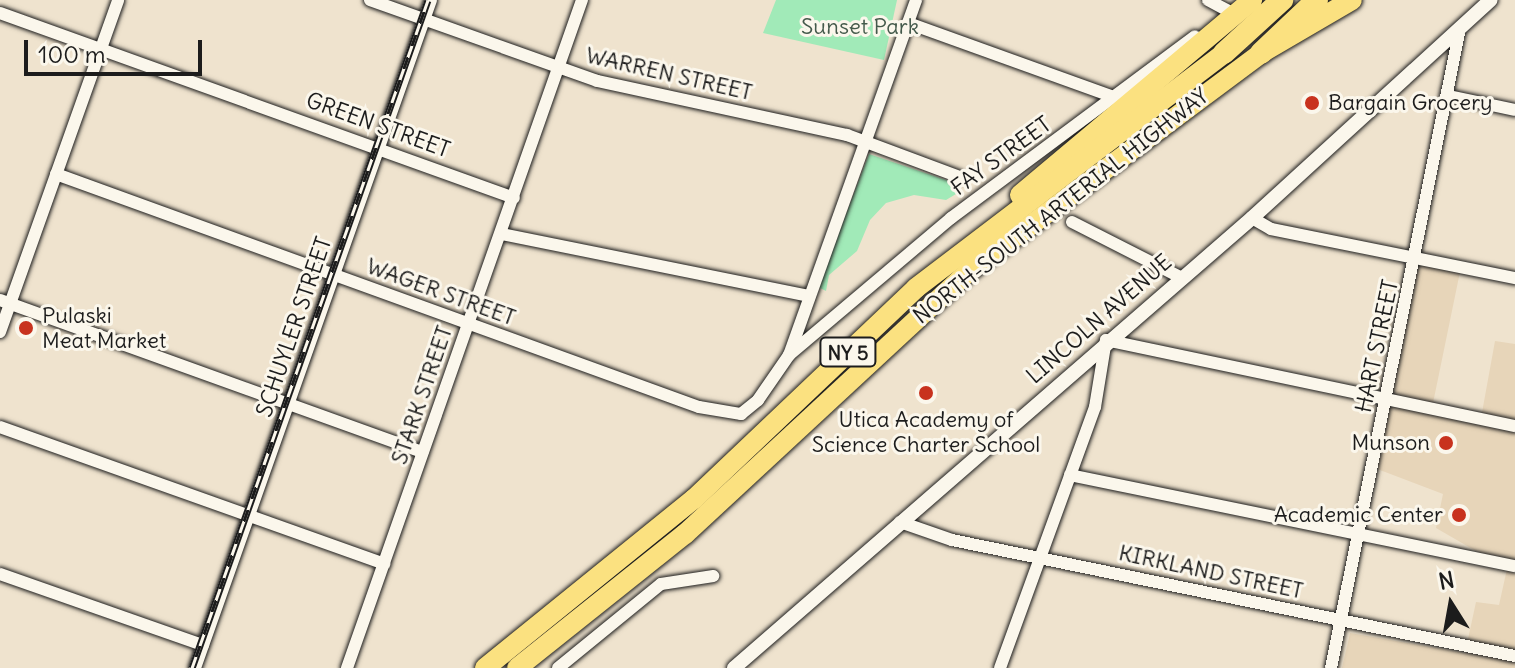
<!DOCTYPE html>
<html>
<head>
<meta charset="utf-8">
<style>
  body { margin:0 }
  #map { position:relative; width:1515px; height:668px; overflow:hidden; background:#efe3ce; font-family:Delius,sans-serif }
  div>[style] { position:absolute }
  .built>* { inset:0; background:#e7d5b9 }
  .green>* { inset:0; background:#a1eab8 }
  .roads { filter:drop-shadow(0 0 2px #1c1c1c) drop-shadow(0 0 2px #1c1c1c) }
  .minor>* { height:12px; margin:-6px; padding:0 6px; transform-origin:6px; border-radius:6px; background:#fbf7ec }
  .tertiary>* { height:14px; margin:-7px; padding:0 7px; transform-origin:7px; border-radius:7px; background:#fbf7ec }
  .trunk>* { height:20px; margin:-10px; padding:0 10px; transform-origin:10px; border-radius:10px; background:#fbe180 }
  .motorway>* { height:22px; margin:-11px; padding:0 11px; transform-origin:11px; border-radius:11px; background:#fbe180 }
  .rail>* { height:7px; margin-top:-3.5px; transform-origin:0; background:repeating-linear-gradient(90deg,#fbf7ec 0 12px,#1c1c1c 0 24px); box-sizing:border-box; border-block:2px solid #1c1c1c }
  .dots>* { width:22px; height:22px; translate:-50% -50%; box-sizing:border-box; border:4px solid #fbf7ec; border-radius:50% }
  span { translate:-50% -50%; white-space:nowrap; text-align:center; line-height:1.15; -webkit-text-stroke:6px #fbf7ec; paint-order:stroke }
  .shield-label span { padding:2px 6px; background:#fbf7ec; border:2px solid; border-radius:6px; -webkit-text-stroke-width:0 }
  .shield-label { font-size:20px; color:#1c1c1c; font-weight:700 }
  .park-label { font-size:22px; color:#445a4b }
  .street-label { font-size:22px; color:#1c1c1c }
  .poi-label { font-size:22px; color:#1c1c1c }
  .left { translate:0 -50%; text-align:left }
  .right { translate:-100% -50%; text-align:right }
  .north { position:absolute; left:1411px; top:564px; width:80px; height:80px; -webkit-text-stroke:6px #fbf7ec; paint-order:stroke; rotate:349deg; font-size:22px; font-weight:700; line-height:32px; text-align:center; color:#1c1c1c }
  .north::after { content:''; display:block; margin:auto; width:28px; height:36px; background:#1c1c1c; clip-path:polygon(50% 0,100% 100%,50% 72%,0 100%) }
  .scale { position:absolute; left:24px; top:40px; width:178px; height:36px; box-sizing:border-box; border:4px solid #1c1c1c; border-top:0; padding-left:10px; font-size:24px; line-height:28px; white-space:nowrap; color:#1c1c1c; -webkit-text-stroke:6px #fbf7ec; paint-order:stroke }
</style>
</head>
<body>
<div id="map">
  <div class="built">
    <div style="clip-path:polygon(1416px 257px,1461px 267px,1432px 408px,1481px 418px,1495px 341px,1515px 344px,1515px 668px,1342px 668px,1350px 633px,1465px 653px,1476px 602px,1499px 605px,1507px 569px,1436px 528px,1443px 494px,1372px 467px)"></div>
  </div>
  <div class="green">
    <div style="clip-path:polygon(776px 0,897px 0,884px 60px,763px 33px)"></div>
    <div style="clip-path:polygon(869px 154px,958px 184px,961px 191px,946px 200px,914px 195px,886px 203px,870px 220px,857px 251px,829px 275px,826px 291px,818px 287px)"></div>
  </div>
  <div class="roads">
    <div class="minor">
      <div style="left:370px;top:0;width:241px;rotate:19.6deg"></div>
      <div style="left:597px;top:81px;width:256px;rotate:12.2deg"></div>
      <div style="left:847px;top:135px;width:121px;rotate:20.4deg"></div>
      <div style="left:1208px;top:0;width:24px;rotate:28deg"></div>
      <div style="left:0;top:13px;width:546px;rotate:19.79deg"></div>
      <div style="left:908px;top:23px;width:219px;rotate:19.8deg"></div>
      <div style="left:1449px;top:96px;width:67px;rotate:12deg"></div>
      <div style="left:56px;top:174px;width:684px;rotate:19.92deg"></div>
      <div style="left:699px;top:407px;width:43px;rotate:9.5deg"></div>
      <div style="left:741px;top:414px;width:22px;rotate:-39deg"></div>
      <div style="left:758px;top:400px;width:55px;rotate:-55.4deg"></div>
      <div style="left:789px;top:355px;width:377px;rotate:-70.3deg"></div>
      <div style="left:1252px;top:218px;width:22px;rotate:30deg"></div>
      <div style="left:1271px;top:229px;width:249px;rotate:11.4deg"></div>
      <div style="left:1072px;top:222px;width:121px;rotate:27deg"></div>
      <div style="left:502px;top:234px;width:313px;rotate:11.4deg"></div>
      <div style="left:0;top:300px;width:449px;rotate:19.8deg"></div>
      <div style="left:0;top:332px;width:352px;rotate:-70.4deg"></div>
      <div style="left:789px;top:355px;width:212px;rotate:-40.2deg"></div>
      <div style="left:951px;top:218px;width:304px;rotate:-36.7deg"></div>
      <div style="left:0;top:427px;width:408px;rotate:19.6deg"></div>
      <div style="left:1070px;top:475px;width:454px;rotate:11.6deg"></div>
      <div style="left:900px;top:522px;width:55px;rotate:19.1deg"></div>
      <div style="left:952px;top:540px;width:575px;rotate:11.64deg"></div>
      <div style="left:0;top:574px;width:215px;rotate:19.3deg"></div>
      <div style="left:195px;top:668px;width:708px;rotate:-70.54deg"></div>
      <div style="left:347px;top:668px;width:708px;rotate:-70.62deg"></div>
      <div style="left:558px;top:668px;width:133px;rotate:-39.2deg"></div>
      <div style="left:661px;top:584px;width:53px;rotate:-8.7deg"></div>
      <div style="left:1000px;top:668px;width:278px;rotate:-70deg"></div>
      <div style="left:1095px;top:407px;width:68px;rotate:-80.7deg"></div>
      <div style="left:1106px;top:340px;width:418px;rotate:11.9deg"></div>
      <div style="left:1331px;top:668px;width:648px;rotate:-78.6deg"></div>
    </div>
    <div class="tertiary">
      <div style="left:734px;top:668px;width:686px;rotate:-40.98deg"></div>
      <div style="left:1252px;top:218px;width:323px;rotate:-42.4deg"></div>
    </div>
    <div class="trunk">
      <div style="left:1020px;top:195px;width:303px;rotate:-40deg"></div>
      <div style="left:485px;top:668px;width:269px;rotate:-39deg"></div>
      <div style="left:694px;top:499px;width:306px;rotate:-43.5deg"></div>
      <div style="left:916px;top:288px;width:387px;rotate:-37.3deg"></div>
      <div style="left:517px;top:668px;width:215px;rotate:-38.6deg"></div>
      <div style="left:685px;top:534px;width:387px;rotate:-42.8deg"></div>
      <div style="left:969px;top:271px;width:364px;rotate:-36.7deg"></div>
      <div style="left:1261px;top:53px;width:105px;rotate:-30.2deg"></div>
    </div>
    <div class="motorway">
      <div style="left:1224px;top:53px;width:79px;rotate:-42.4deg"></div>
      <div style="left:1261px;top:53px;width:77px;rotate:-43.4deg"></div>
    </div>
  </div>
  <div class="rail">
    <div style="left:192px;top:668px;width:708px;rotate:-70.54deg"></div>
  </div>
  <div class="dots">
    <div style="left:1312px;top:103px;background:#c8321e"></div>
    <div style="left:26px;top:328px;background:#c8321e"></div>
    <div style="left:926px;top:393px;background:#c8321e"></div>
    <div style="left:1446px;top:443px;background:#c8321e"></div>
    <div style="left:1459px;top:515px;background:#c8321e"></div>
  </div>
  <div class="shield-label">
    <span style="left:848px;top:352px">NY 5</span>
  </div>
  <div class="park-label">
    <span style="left:860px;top:27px">Sunset Park</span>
  </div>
  <div class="street-label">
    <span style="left:669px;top:74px;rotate:13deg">WARREN STREET</span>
    <span style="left:378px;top:125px;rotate:20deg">GREEN STREET</span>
    <span style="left:1001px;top:156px;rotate:-36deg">FAY STREET</span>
    <span style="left:1061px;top:206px;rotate:-38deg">NORTH-SOUTH ARTERIAL HIGHWAY</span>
    <span style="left:441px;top:292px;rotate:20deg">WAGER STREET</span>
    <span style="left:1099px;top:319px;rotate:-41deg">LINCOLN AVENUE</span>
    <span style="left:294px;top:327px;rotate:-71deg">SCHUYLER STREET</span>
    <span style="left:1377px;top:346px;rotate:-78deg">HART STREET</span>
    <span style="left:422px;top:395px;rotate:-71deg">STARK STREET</span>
    <span style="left:1211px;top:572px;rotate:12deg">KIRKLAND STREET</span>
  </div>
  <div class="poi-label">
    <span class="left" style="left:1328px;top:103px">Bargain Grocery</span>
    <span class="left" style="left:42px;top:328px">Pulaski<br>Meat Market</span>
    <span style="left:926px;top:432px">Utica Academy of<br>Science Charter School</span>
    <span class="right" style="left:1430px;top:443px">Munson</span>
    <span class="right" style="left:1443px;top:515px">Academic Center</span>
  </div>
  <div class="north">N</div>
  <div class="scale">100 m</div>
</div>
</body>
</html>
